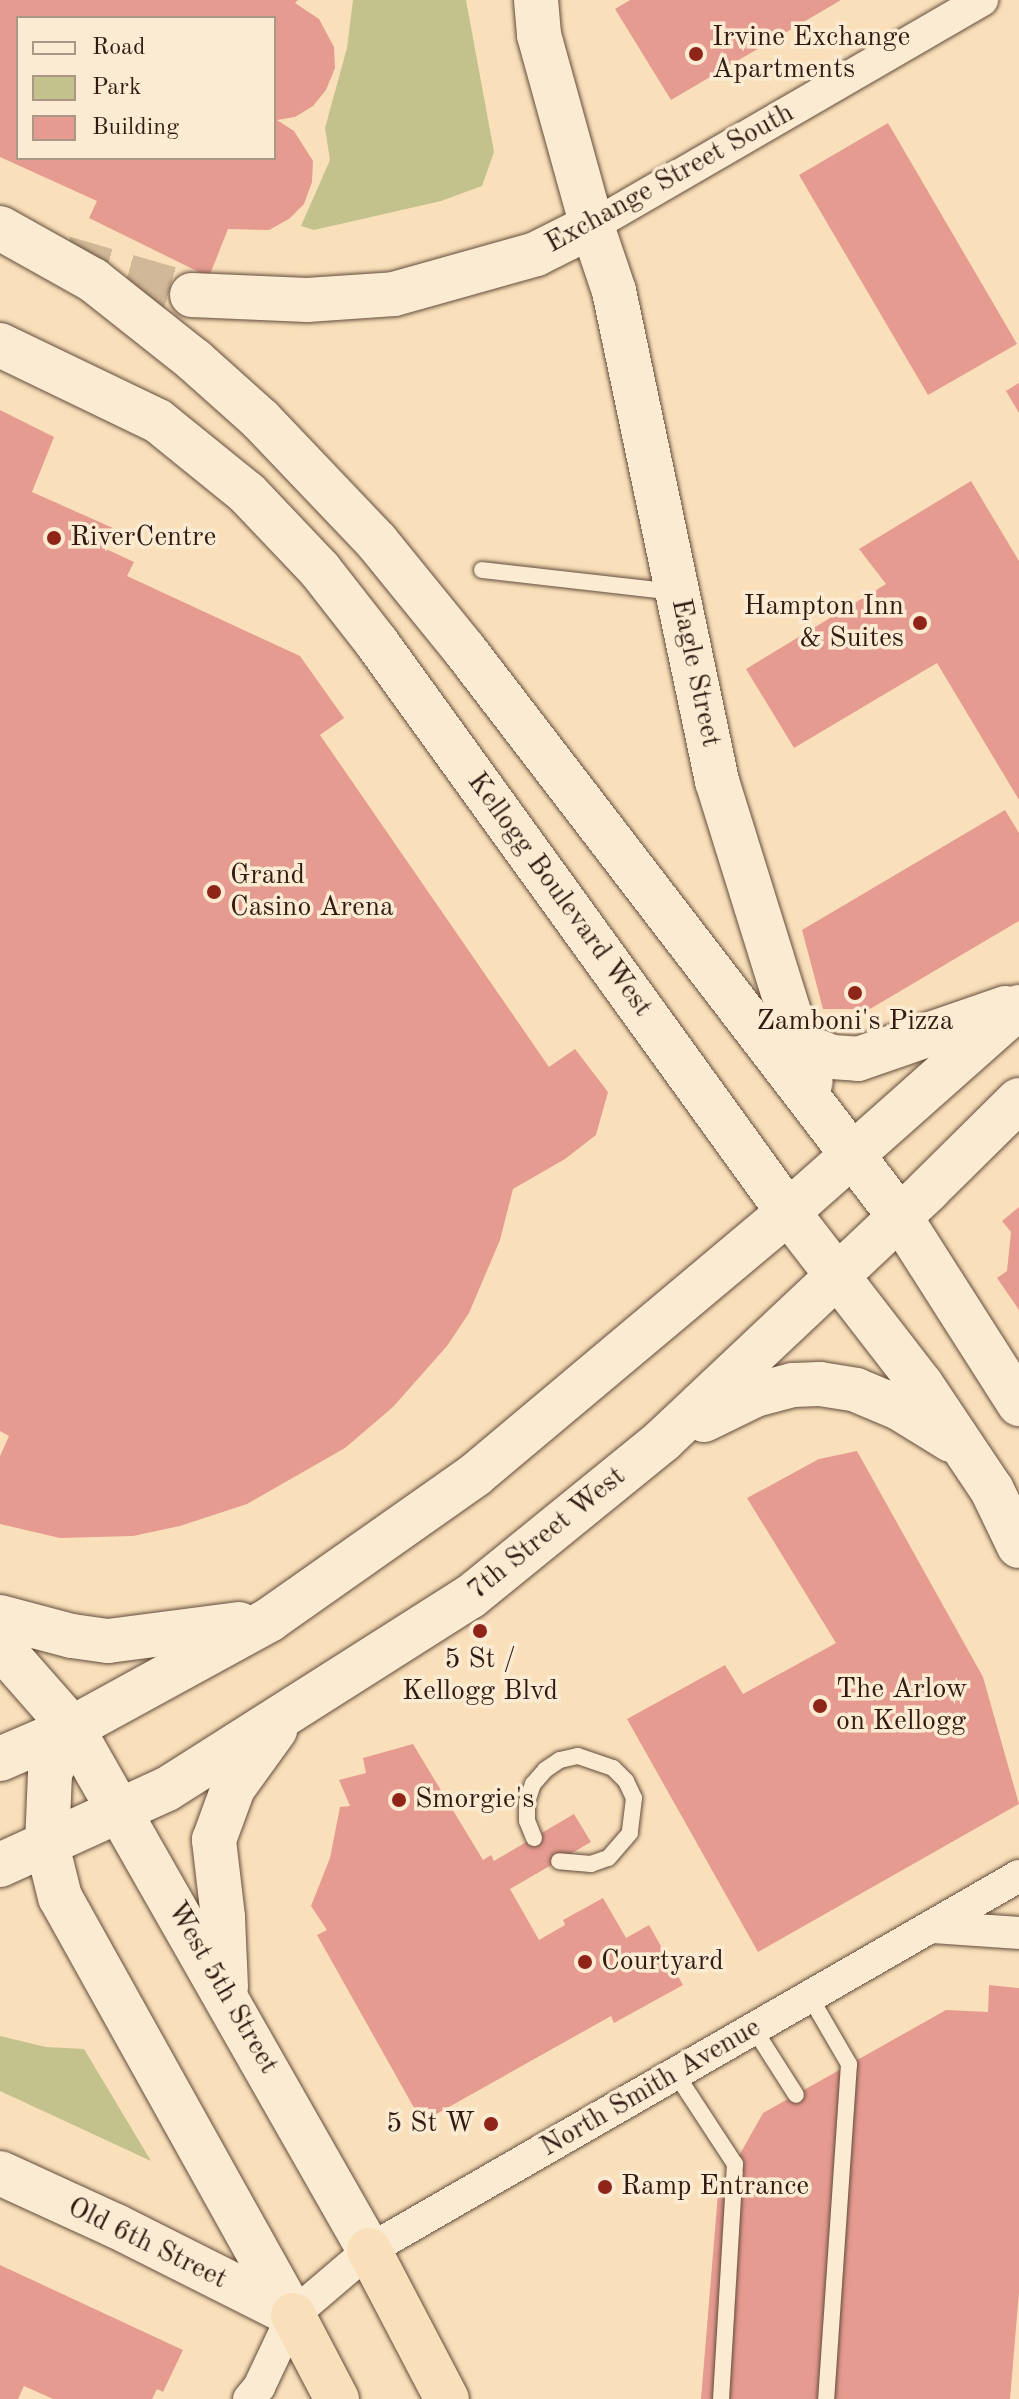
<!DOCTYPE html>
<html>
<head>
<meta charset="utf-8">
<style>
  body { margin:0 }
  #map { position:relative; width:1019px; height:2399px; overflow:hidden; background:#f9e0ba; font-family:"Old Standard TT",serif }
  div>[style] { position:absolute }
  .green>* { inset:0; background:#c3c18c }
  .building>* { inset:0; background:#e69b90 }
  .secondary-tunnel>* { height:44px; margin-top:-22px; transform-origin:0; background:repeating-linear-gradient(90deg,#d1b898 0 44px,transparent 0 66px) }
  .roads { filter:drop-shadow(0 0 2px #644c3c) drop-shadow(0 0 2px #644c3c) }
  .lane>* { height:16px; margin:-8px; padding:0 8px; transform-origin:8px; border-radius:8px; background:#fbebd2 }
  .street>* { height:32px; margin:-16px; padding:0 16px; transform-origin:16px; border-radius:16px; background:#fbebd2 }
  .secondary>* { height:44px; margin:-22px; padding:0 22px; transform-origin:22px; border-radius:22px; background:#fbebd2 }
  .highway>* { height:44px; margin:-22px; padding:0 22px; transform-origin:22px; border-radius:22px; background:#f9e0ba }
  .dots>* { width:22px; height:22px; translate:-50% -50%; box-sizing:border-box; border:4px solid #fbebd2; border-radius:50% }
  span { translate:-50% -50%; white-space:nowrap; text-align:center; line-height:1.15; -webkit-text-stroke:7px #fbebd2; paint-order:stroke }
  .poi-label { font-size:28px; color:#321a12 }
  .left { translate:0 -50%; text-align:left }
  .right { translate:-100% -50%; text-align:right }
  .street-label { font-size:28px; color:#321a12 }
  .legend { position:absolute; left:16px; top:16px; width:260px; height:144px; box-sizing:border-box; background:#fbebd2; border:2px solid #ab9785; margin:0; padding:10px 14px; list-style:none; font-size:24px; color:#321a12 }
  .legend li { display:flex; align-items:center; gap:16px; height:40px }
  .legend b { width:40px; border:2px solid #ab9785 }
</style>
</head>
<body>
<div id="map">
  <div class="green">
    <div style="clip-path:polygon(353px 0,466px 0,494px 152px,482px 186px,441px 201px,314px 230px,301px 226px,330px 160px,325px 128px,347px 48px)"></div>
    <div style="clip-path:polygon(0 2036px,46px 2047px,84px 2049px,151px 2161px,0 2091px)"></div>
  </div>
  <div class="building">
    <div style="clip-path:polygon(evenodd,0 0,298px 0,295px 3px,319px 19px,334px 47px,335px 68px,326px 90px,313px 106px,295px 117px,277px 120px,294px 131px,313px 161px,312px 182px,304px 204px,289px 219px,269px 230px,228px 229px,209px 277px,89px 218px,97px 201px,0 157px,0 0,18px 18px,274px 18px,274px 158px,18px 158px,18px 18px)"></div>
    <div style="clip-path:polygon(630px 0,841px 0,671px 100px,615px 9px)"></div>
    <div style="clip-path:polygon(888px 123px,1017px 344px,928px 395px,799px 175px)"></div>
    <div style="clip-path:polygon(1019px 383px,1019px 413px,1006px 391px)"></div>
    <div style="clip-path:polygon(0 410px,54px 437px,32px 492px,113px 528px,104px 548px,134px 562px,127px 576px,300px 656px,344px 718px,320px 735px,549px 1067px,575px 1049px,608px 1092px,596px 1135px,565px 1159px,513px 1189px,500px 1240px,469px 1313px,447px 1346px,393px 1407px,345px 1448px,247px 1504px,180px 1526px,133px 1536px,60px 1538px,0 1524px,0 1456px,9px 1436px,0 1431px)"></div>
    <div style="clip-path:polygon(971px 481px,1019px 561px,1019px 800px,937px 663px,794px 748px,746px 669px,886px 584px,859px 549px)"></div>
    <div style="clip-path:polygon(1005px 810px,1019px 833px,1019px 921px,870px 1009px,823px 1009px,802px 930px)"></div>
    <div style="clip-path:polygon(1019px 1207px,1019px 1310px,997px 1278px,1007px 1271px,1011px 1232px,1002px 1221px)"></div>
    <div style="clip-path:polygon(857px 1451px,983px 1677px,1019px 1804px,758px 1952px,627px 1719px,725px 1665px,743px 1694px,836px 1643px,747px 1498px,819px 1459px)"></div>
    <div style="clip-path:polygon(413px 1744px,483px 1860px,491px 1855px,494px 1861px,574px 1814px,591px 1842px,510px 1889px,539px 1940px,565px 1925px,563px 1920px,603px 1898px,626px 1938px,649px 1925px,683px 1985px,614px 2023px,611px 2016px,422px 2122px,317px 1935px,327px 1930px,311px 1906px,330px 1858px,340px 1807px,350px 1806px,339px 1780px,366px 1773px,363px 1758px)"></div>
    <div style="clip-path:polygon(989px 1985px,1019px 1988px,1019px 2292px,1010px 2399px,701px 2399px,718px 2193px,763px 2113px,946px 2010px,988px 2012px)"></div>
    <div style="clip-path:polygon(0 2265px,183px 2350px,163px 2392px,157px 2389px,152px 2399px,53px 2399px,24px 2386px,18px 2399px,0 2399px)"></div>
  </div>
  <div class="secondary-tunnel">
    <div style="left:64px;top:258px;width:133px;rotate:16.1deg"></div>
  </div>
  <div class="roads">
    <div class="lane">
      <div style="left:482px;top:570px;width:195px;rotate:6.5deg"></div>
      <div style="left:534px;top:1838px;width:18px;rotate:-112deg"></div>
      <div style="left:527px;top:1821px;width:19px;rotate:-90deg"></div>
      <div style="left:527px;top:1802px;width:19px;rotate:-72deg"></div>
      <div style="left:533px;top:1784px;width:18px;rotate:-49deg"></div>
      <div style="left:545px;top:1770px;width:18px;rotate:-34deg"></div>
      <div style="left:560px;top:1760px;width:18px;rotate:-13deg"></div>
      <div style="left:578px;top:1756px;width:37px;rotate:19deg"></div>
      <div style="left:613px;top:1768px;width:18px;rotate:45deg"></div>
      <div style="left:626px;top:1781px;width:19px;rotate:65deg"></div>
      <div style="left:634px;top:1798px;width:35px;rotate:97deg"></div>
      <div style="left:630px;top:1833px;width:33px;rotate:131deg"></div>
      <div style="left:608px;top:1858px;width:18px;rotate:161deg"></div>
      <div style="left:591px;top:1864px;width:32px;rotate:-175deg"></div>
      <div style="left:810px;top:1997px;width:78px;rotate:59.8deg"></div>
      <div style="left:849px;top:2064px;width:336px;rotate:93.9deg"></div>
      <div style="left:754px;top:2029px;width:78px;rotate:57.5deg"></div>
      <div style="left:676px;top:2074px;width:108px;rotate:56.8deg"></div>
      <div style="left:735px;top:2164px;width:235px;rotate:93.4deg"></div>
    </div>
    <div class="street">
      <div style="left:592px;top:226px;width:451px;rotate:-30.1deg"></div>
      <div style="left:931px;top:1927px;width:88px;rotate:3.9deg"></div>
      <div style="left:249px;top:2399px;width:16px;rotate:-50deg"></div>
      <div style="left:259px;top:2387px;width:80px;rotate:-64.7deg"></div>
      <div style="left:293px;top:2315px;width:100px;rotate:-40.5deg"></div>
      <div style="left:369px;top:2250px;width:750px;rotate:-29.92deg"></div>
    </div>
    <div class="secondary">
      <div style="left:536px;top:0;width:35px;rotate:85deg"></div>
      <div style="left:539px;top:35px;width:198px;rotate:74.5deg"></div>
      <div style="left:592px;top:226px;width:69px;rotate:71.3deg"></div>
      <div style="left:614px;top:291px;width:501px;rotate:78.13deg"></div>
      <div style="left:717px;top:781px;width:315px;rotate:72.7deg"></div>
      <div style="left:0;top:228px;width:107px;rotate:29.2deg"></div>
      <div style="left:93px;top:280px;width:129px;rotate:38.4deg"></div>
      <div style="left:194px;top:360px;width:89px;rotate:41.8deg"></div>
      <div style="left:260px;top:419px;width:170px;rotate:46.4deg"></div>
      <div style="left:377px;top:542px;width:138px;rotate:50.9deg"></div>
      <div style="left:464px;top:649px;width:716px;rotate:52.49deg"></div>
      <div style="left:900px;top:1217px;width:222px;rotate:57.5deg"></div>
      <div style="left:192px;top:295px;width:115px;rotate:2.5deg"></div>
      <div style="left:307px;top:300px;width:87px;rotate:-3.9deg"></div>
      <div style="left:394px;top:294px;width:148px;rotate:-15.7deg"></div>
      <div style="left:536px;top:254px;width:63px;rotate:-26.6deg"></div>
      <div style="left:0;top:345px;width:175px;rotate:25.7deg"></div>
      <div style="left:158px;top:421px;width:114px;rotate:39deg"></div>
      <div style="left:247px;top:493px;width:106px;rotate:46.5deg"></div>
      <div style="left:320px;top:570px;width:93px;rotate:52deg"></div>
      <div style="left:377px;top:643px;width:702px;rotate:54.16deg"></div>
      <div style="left:788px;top:1212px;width:217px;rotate:52.3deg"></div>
      <div style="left:921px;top:1384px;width:128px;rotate:56.2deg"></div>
      <div style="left:992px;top:1490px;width:62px;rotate:64.3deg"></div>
      <div style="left:779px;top:1036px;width:57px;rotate:21.6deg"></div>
      <div style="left:832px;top:1057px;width:26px;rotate:4deg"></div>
      <div style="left:858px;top:1059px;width:156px;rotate:-19.1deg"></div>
      <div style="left:704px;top:1420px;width:57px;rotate:-26.1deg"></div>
      <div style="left:755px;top:1395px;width:39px;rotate:-15deg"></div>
      <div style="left:793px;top:1385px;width:27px;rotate:-2deg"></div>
      <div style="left:820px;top:1384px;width:36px;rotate:9deg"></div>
      <div style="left:856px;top:1390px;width:47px;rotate:22.7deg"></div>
      <div style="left:899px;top:1408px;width:61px;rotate:31.6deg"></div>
      <div style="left:0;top:1617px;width:74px;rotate:14.8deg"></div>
      <div style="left:72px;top:1636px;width:36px;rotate:8deg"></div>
      <div style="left:108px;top:1641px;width:132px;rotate:-7.4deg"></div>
      <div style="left:0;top:1646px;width:109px;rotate:48.7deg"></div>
      <div style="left:72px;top:1728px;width:601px;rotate:60.36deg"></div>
      <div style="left:72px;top:1728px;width:50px;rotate:116.1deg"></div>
      <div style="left:50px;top:1773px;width:72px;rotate:92.4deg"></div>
      <div style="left:47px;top:1845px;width:54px;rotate:76deg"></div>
      <div style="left:60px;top:1897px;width:479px;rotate:60.9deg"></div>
      <div style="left:0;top:1759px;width:78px;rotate:-23.3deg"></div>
      <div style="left:72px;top:1728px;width:225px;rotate:-28.7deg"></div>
      <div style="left:269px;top:1620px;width:252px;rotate:-35.1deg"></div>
      <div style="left:475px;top:1475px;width:409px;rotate:-40deg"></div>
      <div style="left:788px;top:1212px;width:309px;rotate:-41.6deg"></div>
      <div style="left:0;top:1865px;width:183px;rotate:-24.5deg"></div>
      <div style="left:167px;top:1789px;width:359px;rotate:-32.4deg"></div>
      <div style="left:470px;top:1597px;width:249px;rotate:-39.1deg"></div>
      <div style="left:663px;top:1440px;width:364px;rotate:-43.3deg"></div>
      <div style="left:928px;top:1190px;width:128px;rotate:-44.7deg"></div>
      <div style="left:226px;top:1987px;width:70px;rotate:-92.5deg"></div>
      <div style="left:223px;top:1917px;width:78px;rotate:-96.7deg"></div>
      <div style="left:214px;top:1840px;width:55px;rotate:-69.9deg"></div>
      <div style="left:233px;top:1788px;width:72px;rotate:-54.1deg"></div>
      <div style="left:0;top:2173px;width:128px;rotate:24.6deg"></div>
      <div style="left:116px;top:2226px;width:198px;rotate:26.7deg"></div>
    </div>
    <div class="highway">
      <div style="left:369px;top:2250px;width:168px;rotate:62.4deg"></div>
      <div style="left:293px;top:2315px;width:95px;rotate:62.4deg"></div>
    </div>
  </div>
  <div class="dots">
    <div style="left:696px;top:54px;background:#8f2418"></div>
    <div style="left:54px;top:538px;background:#8f2418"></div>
    <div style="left:920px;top:623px;background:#8f2418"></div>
    <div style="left:214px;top:892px;background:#8f2418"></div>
    <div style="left:855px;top:993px;background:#8f2418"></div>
    <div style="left:480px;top:1631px;background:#8f2418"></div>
    <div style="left:820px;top:1706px;background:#8f2418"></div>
    <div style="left:399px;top:1800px;background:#8f2418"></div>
    <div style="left:585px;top:1962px;background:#8f2418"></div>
    <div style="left:491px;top:2124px;background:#8f2418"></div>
    <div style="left:605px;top:2187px;background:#8f2418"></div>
  </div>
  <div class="poi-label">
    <span class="left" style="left:712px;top:54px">Irvine Exchange<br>Apartments</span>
    <span class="left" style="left:70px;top:538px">RiverCentre</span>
    <span class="right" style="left:904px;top:623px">Hampton Inn<br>&amp; Suites</span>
    <span class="left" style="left:230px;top:892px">Grand<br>Casino Arena</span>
    <span style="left:855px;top:1022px">Zamboni's Pizza</span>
    <span style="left:480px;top:1676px">5 St /<br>Kellogg Blvd</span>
    <span class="left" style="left:836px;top:1706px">The Arlow<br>on Kellogg</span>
    <span class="left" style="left:415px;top:1800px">Smorgie's</span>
    <span class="left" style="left:601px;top:1962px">Courtyard</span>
    <span class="right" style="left:475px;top:2124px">5 St W</span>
    <span class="left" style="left:621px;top:2187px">Ramp Entrance</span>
  </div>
  <div class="street-label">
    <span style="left:670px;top:179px;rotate:-29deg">Exchange Street South</span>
    <span style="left:695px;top:673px;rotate:78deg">Eagle Street</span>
    <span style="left:559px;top:895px;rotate:54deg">Kellogg Boulevard West</span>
    <span style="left:547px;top:1534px;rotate:-39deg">7th Street West</span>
    <span style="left:222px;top:1988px;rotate:60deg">West 5th Street</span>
    <span style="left:651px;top:2088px;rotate:-30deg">North Smith Avenue</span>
    <span style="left:147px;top:2244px;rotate:26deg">Old 6th Street</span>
  </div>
  <ul class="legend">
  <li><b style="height:10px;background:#fbebd2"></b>Road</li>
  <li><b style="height:22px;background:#c3c18c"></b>Park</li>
  <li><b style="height:22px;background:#e69b90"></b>Building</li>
  </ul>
</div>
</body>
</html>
